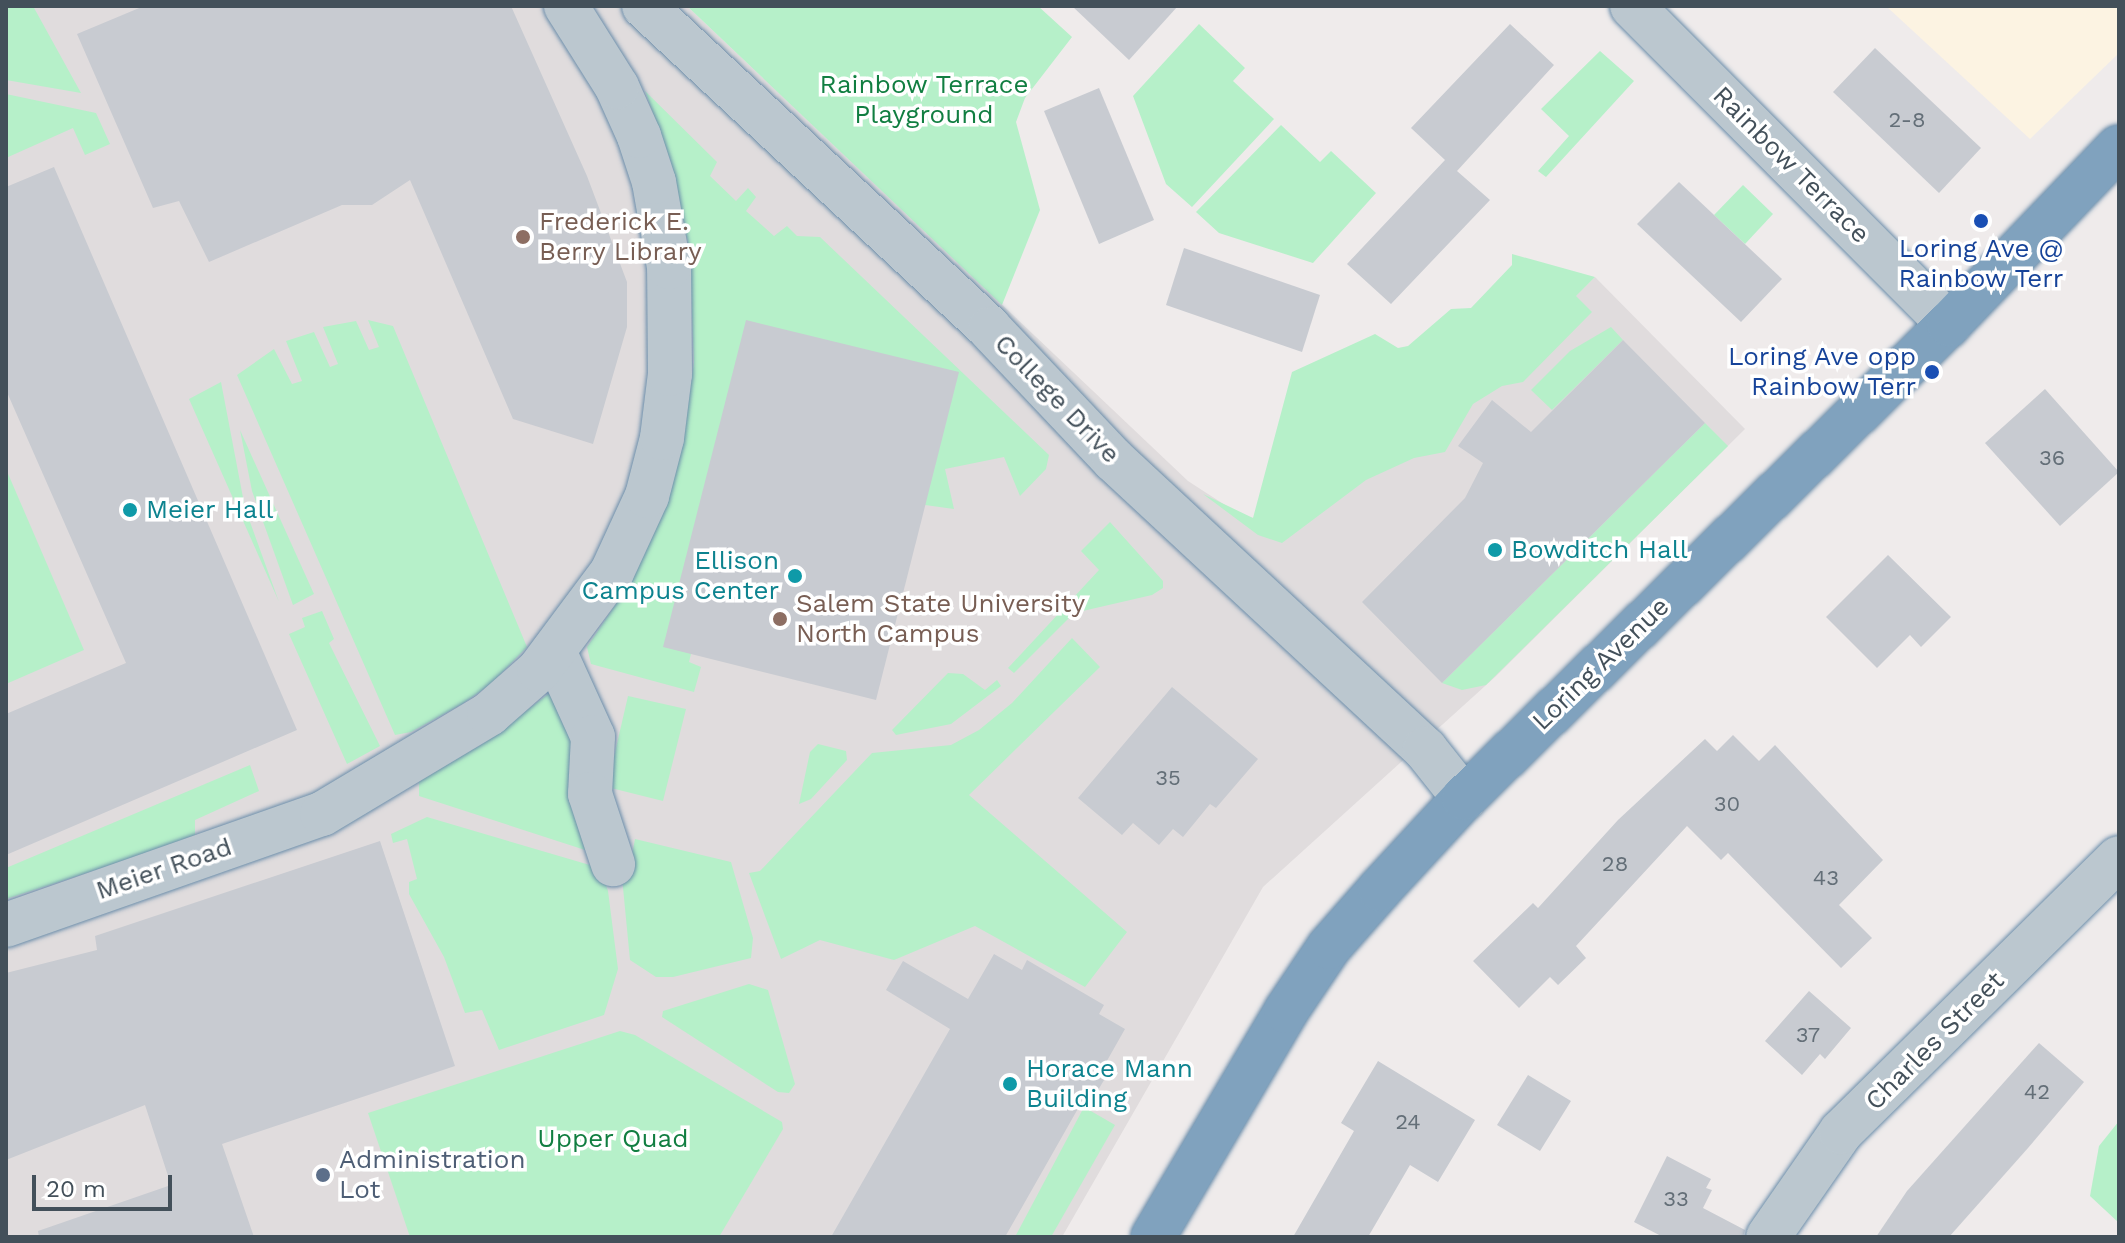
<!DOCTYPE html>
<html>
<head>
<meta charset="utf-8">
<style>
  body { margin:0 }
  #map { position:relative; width:2125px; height:1243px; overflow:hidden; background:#efebeb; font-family:"Work Sans",sans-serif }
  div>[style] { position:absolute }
  .commercial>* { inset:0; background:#fcf3e2 }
  .education>* { inset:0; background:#e0dcdd }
  .green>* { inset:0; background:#b6f0c9 }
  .building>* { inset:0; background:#c8cbd1 }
  .roads { filter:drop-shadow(0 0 2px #6b8daa) drop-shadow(0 0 2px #6b8daa) }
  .street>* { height:44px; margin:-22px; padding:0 22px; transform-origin:22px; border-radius:22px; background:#bbc7cf }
  .highway>* { height:44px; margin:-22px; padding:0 22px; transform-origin:22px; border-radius:22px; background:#80a2be }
  .dots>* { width:22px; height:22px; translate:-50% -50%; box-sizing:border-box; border:4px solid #fff; border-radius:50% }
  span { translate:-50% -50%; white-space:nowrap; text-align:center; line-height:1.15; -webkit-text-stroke:7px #fff; paint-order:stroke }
  .number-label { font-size:22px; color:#646f78 }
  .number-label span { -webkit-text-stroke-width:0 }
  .park-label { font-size:26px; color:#117e41 }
  .street-label { font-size:26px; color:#43505a }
  .education-label { font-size:26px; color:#785e54 }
  .left { translate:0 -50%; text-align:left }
  .transit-label { font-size:26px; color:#164399 }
  .right { translate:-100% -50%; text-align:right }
  .culture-label { font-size:26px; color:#0d838f }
  .service-label { font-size:26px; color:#4e5e75 }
  .frame { position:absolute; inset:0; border:8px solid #43505a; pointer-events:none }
  .scale { position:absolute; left:32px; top:1175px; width:140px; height:36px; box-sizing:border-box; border:4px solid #43505a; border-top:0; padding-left:10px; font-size:24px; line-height:28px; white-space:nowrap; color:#43505a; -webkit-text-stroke:6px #fff; paint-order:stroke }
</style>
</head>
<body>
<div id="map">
  <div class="commercial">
    <div style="clip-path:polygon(1886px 6px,2119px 6px,2119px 53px,2030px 139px)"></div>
  </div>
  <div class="education">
    <div style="clip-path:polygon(6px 6px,687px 6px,1188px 481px,1242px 516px,1254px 518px,1499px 370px,1595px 277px,1745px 429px,1495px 677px,1263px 887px,1062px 1237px,6px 1237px)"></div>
  </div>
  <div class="green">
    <div style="clip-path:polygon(6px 6px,33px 6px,81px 93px,6px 80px)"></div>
    <div style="clip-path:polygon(687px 6px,1038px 6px,1072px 37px,1025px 98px,1016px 122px,1040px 210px,1002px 305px)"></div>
    <div style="clip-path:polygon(1199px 24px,1245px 68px,1233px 81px,1274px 119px,1192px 207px,1166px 184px,1133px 96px)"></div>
    <div style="clip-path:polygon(1600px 51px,1634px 81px,1546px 177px,1538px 171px,1569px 136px,1541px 109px)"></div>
    <div style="clip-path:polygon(645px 91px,717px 162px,710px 176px,736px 201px,748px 188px,756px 197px,746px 211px,774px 236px,787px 226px,797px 236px,820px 237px,1049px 455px,1046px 469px,1020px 496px,1004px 457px,945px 469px,954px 509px,925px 505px,691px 654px,689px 662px,701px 667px,694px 692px,591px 664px,587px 647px,628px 586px,685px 426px,694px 362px,689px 247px,670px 160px)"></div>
    <div style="clip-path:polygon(6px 94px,96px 113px,110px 144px,85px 155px,73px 128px,6px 158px)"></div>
    <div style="clip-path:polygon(1281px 125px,1320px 162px,1331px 151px,1376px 193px,1313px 263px,1219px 233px,1196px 212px)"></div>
    <div style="clip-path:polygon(1743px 185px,1773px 214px,1745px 244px,1714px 215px)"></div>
    <div style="clip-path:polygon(1512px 254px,1595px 277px,1576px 296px,1592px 312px,1523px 382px,1502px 386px,1473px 404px,1445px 452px,1414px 458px,1366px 480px,1282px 543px,1258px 535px,1203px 494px,1253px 518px,1292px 372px,1375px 334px,1398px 348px,1408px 346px,1451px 309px,1471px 308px,1512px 265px)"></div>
    <div style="clip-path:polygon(368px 320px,393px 326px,527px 647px,491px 684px,462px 704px,411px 732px,395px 735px,237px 375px,274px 349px,292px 384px,302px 381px,286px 341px,314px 332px,330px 367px,338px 364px,323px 327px,356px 321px,369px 350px,379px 347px)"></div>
    <div style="clip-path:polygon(1611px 327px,1623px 340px,1552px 410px,1531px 390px,1570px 351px)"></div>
    <div style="clip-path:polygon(221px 382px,245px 508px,279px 602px,189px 399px)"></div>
    <div style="clip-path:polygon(1705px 423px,1728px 446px,1486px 685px,1462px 690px,1442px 683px)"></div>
    <div style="clip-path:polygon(240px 430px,314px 594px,293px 605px,252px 491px)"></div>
    <div style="clip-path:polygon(6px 469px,84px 650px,6px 684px)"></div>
    <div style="clip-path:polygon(1110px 522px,1163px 581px,1163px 588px,1152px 595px,1074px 613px,1014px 673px,1008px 668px,1099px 570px,1081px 551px)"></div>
    <div style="clip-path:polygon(322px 611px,334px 639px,329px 643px,380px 746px,347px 764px,289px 634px,305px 627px,302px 618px)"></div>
    <div style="clip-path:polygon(1072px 638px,1100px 667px,969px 795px,1127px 932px,1085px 987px,975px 926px,894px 960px,820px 940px,781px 959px,749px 873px,760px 871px,872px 753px,951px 745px,979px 730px,1012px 703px)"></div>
    <div style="clip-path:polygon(948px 673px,963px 674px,985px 690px,997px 680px,1001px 686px,951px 724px,896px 735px,892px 730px)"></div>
    <div style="clip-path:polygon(551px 692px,581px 757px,585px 850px,419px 796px,419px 777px,479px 746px)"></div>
    <div style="clip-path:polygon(628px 696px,686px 709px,663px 801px,607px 787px)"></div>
    <div style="clip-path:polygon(818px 744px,846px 751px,847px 760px,811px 799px,799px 804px,810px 752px)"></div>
    <div style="clip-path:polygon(250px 765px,259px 791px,195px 820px,195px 838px,6px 899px,6px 868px)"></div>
    <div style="clip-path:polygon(427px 817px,600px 868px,608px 891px,618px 969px,604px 1015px,499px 1050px,482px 1010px,465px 1013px,444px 957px,409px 894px,409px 882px,417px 879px,407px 839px,393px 843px,391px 834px)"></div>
    <div style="clip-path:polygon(635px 839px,731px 862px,753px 938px,751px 958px,673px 977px,656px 977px,630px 960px,621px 867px,630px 865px)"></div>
    <div style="clip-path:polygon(749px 984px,768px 990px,795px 1084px,789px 1093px,778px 1092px,662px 1017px,663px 1011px)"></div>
    <div style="clip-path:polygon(620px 1031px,635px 1035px,782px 1122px,783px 1129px,719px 1237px,410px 1237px,368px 1113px)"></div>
    <div style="clip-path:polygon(1084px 1107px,1115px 1125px,1051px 1237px,1015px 1237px)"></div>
    <div style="clip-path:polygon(2119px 1121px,2119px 1223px,2090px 1196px,2099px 1146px)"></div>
  </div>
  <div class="building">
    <div style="clip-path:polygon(144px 6px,511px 6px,587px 176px,627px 282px,627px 327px,593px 444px,513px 419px,410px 180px,372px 205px,342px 205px,209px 262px,179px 201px,153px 208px,77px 34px)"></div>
    <div style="clip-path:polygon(1072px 6px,1178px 6px,1129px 60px)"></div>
    <div style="clip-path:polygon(1510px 24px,1554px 65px,1457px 171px,1490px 200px,1391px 304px,1347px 264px,1445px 160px,1411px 128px)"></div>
    <div style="clip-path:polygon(1875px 48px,1981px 148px,1939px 193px,1833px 92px)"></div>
    <div style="clip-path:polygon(1099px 88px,1154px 220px,1099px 244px,1044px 111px)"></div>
    <div style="clip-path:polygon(54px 167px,297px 730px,6px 855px,6px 714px,126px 663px,6px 390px,6px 187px)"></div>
    <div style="clip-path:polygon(1679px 182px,1782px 279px,1741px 322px,1637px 224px)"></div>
    <div style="clip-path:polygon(1184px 248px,1320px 295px,1302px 352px,1166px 305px)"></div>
    <div style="clip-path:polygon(746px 320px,959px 372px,876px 700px,663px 647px)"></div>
    <div style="clip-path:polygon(1623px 340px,1705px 423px,1442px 683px,1362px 602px,1465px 498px,1483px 463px,1458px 446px,1492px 400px,1531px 432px)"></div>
    <div style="clip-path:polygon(2045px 389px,2119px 472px,2060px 526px,1985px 443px)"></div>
    <div style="clip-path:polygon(1888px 555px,1951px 617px,1921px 647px,1910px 635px,1877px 668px,1826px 617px)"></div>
    <div style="clip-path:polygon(1172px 687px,1258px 759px,1216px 808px,1210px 804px,1183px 837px,1173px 829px,1159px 845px,1133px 823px,1122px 835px,1078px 798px)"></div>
    <div style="clip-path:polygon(1733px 735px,1759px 761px,1775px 745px,1883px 860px,1839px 905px,1872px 938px,1841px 968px,1728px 853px,1721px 860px,1687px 826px,1576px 946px,1586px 958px,1558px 985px,1550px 977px,1519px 1008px,1473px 961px,1533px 903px,1538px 908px,1618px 820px,1705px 739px,1717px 751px)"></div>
    <div style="clip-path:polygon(380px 841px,455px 1066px,222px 1144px,254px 1237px,39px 1237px,38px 1231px,171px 1185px,145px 1105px,6px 1160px,6px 973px,97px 950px,95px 936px)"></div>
    <div style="clip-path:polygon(994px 954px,1022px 970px,1027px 960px,1104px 1005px,1099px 1014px,1125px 1029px,1104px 1066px,1110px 1070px,1091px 1102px,1084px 1098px,1005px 1237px,831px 1237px,950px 1029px,886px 990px,903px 961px,968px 999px)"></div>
    <div style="clip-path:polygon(1809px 991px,1851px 1028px,1825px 1059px,1820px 1054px,1802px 1075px,1765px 1041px)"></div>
    <div style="clip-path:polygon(2039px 1043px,2084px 1082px,2028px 1148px,1949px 1237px,1876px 1237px,1907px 1191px)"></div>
    <div style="clip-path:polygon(1378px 1061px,1475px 1120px,1438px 1182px,1410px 1165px,1368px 1237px,1293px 1237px,1354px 1131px,1341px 1123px)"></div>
    <div style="clip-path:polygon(1528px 1075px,1571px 1101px,1540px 1151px,1497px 1125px)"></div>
    <div style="clip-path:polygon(1667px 1156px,1711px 1179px,1706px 1188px,1712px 1190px,1703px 1208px,1745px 1230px,1743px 1237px,1663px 1237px,1634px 1222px)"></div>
  </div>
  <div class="roads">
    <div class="street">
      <div style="left:644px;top:6px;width:473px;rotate:43deg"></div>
      <div style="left:990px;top:329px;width:180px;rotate:46.6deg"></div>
      <div style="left:1114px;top:460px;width:425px;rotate:42.9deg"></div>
      <div style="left:1425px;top:749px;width:63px;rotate:51.5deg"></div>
      <div style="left:1632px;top:6px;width:449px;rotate:45.1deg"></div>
      <div style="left:554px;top:651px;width:94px;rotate:65.6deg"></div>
      <div style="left:593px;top:737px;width:57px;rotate:93deg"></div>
      <div style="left:590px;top:794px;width:74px;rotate:71.8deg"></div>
      <div style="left:6px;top:925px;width:335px;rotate:-19.4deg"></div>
      <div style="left:322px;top:814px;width:195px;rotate:-30.9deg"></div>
      <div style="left:489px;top:714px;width:67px;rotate:-41.3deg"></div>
      <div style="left:539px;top:670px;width:122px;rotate:-53.3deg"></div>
      <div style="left:612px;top:572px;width:84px;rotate:-65.3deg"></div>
      <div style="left:647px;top:496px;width:60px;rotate:-75.5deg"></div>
      <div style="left:662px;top:438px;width:64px;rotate:-82.9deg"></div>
      <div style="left:670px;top:374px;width:107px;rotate:-90.5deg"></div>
      <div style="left:669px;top:267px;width:86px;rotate:-100deg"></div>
      <div style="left:654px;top:182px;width:48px;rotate:-108.1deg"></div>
      <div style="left:639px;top:136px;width:54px;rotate:-114.2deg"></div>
      <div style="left:617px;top:87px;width:96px;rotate:-122.2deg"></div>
      <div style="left:1768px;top:1237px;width:128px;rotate:-55.2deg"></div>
      <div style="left:1841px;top:1132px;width:390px;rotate:-44.6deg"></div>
    </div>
    <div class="highway">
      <div style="left:1153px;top:1237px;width:262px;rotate:-59.5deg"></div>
      <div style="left:1286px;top:1011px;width:77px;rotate:-56.1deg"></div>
      <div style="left:1329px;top:947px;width:77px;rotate:-48.7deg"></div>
      <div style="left:1380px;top:889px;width:124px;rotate:-47.3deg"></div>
      <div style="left:1464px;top:798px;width:678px;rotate:-44.34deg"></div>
      <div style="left:1949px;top:324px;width:245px;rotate:-46.2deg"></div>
    </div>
  </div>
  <div class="dots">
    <div style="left:1981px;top:221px;background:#1a4fb4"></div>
    <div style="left:523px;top:237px;background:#8d6e63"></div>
    <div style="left:1932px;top:372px;background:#1a4fb4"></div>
    <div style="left:130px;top:510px;background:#0f9aa8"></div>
    <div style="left:1495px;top:550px;background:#0f9aa8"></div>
    <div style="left:795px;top:576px;background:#0f9aa8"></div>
    <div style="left:780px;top:619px;background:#8d6e63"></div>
    <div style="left:1010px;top:1084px;background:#0f9aa8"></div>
    <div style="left:323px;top:1175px;background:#5c6f8a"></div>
  </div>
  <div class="number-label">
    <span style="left:1907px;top:120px">2-8</span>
    <span style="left:2052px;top:458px">36</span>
    <span style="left:1168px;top:778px">35</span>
    <span style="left:1727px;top:804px">30</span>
    <span style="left:1615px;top:864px">28</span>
    <span style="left:1826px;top:878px">43</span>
    <span style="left:1808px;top:1035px">37</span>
    <span style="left:2037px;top:1092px">42</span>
    <span style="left:1408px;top:1122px">24</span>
    <span style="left:1676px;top:1199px">33</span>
  </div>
  <div class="park-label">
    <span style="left:924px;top:100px">Rainbow Terrace<br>Playground</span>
    <span style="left:613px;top:1139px">Upper Quad</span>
  </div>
  <div class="street-label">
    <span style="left:1791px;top:165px;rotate:45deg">Rainbow Terrace</span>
    <span style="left:1057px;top:399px;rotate:46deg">College Drive</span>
    <span style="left:1601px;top:664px;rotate:-44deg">Loring Avenue</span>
    <span style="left:164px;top:869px;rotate:-19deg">Meier Road</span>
    <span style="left:1935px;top:1041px;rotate:-45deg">Charles Street</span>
  </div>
  <div class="education-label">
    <span class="left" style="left:539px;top:237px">Frederick E.<br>Berry Library</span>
    <span class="left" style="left:796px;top:619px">Salem State University<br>North Campus</span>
  </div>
  <div class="transit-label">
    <span style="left:1981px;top:264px">Loring Ave @<br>Rainbow Terr</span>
    <span class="right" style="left:1916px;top:372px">Loring Ave opp<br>Rainbow Terr</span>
  </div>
  <div class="culture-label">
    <span class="left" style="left:146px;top:510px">Meier Hall</span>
    <span class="left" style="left:1511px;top:550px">Bowditch Hall</span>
    <span class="right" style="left:779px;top:576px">Ellison<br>Campus Center</span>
    <span class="left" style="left:1026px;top:1084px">Horace Mann<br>Building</span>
  </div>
  <div class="service-label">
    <span class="left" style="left:339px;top:1175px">Administration<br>Lot</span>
  </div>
  <div class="frame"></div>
  <div class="scale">20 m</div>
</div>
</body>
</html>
